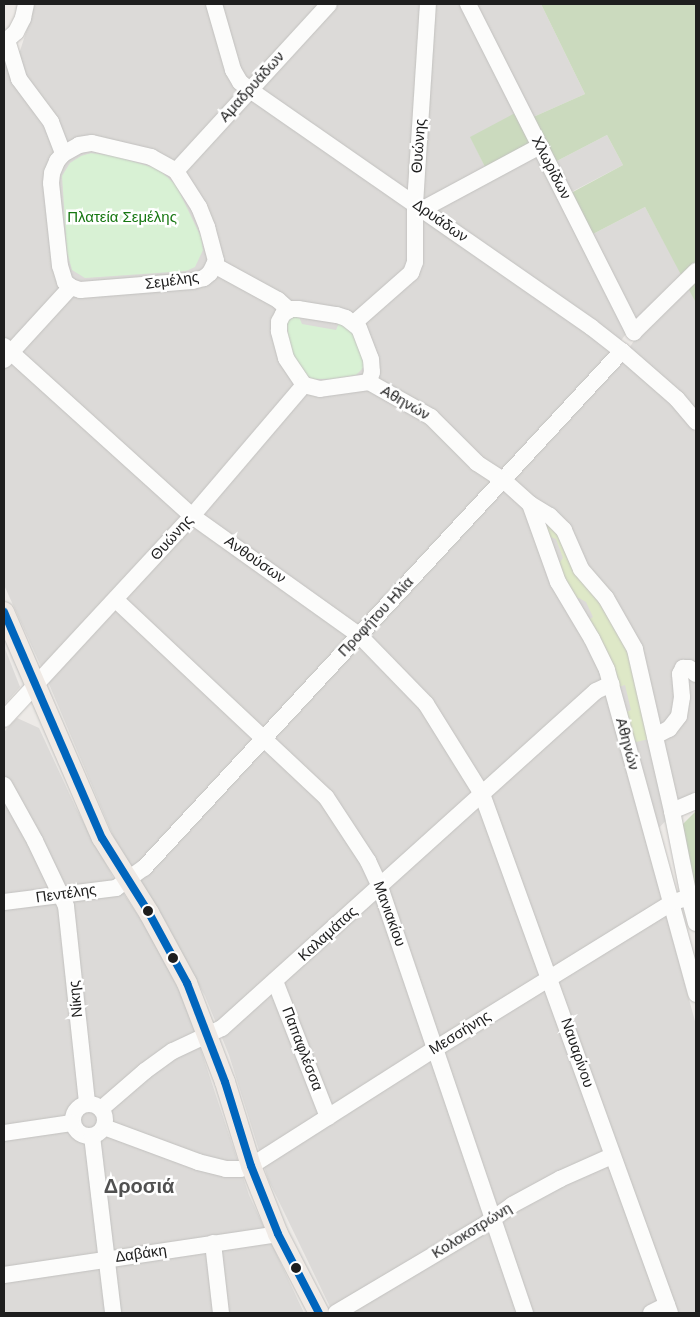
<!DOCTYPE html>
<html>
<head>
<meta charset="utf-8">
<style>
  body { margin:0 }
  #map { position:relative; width:700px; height:1317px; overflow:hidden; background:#edeae7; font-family:"DM Sans",sans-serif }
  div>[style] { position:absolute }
  .residential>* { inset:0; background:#dcdad8 }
  .grass>* { inset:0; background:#dee8c7 }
  .forest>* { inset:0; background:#cbdabe }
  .park>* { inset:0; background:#d8f1d4 }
  .roads { filter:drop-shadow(0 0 1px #c2c1bf) drop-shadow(0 0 1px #c2c1bf) }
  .minor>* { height:16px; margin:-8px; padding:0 8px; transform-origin:8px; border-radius:8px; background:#fcfcfb }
  .minor>.ring { margin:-8px; padding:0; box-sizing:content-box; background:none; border:16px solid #fcfcfb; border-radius:50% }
  .major>* { height:20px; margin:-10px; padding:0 10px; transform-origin:10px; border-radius:10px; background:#f0eae5 }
  .bus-1>* { height:8px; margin:-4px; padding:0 4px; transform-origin:4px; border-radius:4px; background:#0065bd }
  .dots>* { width:14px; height:14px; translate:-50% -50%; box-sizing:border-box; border:2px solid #fff; border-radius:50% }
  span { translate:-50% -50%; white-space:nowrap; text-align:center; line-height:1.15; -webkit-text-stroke:5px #fff; paint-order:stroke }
  .street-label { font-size:15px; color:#1e1e1e }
  .park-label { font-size:15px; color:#177712 }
  .district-label { font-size:20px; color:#515151; font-weight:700 }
  .frame { position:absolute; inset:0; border:5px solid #1e1e1e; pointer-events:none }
</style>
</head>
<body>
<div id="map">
  <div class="residential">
    <div style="clip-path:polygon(35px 4px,541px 4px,585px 94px,531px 118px,471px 137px,485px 167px,543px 140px,553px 163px,607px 135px,623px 165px,560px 198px,591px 235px,645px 207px,682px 275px,635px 321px,613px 352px,622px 359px,639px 333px,689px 288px,696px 303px,696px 413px,689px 421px,696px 434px,696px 790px,646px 841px,696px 1025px,696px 1313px,333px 1313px,268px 1179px,229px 1055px,205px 996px,165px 921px,114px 838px,49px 684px,4px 585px,4px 55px,20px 51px)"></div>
    <div style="clip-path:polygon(4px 646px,20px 687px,4px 705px)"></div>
    <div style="clip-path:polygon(17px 718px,39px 728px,76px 808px,114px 879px,149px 932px,185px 1002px,249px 1195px,304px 1313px,4px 1313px,4px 732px)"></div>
  </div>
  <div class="grass">
    <div style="clip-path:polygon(542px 520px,555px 530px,626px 647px,649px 739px,632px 743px,624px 713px,631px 710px,625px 685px,618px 687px,588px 620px,593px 617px,586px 602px,579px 598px,574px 600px,557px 566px,563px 558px,556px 539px,547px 536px)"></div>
  </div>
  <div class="forest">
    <div style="clip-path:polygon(541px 4px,696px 4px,696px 303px,645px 207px,591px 235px,571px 193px,623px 165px,607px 135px,553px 163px,542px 140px,485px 167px,470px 137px,515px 113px,531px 118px,585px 94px)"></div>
    <div style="clip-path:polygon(696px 811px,696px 910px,682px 825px)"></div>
  </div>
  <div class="park">
    <div style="clip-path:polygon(91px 153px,115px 156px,158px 169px,176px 185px,201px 237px,203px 250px,195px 267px,186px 271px,85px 278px,72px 270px,67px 252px,62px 176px,70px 163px,81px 156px)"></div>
    <div style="clip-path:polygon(292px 316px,299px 317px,302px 324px,336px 330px,339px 323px,351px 328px,361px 349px,364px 366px,362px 369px,356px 375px,332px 379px,312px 379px,304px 373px,292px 353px,288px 337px,287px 318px)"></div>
  </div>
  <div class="roads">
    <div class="minor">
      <div style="left:214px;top:4px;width:69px;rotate:73.9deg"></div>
      <div style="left:233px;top:70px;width:14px;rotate:60deg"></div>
      <div style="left:240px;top:82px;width:13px;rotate:39deg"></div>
      <div style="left:250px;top:90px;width:415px;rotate:34.8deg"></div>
      <div style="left:591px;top:327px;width:39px;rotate:38deg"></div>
      <div style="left:622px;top:351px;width:73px;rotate:41.1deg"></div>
      <div style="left:677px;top:399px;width:30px;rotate:50deg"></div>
      <div style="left:468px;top:4px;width:368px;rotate:63.2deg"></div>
      <div style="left:634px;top:332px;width:87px;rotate:-44.5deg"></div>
      <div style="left:4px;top:40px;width:3px"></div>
      <div style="left:7px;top:40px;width:12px;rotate:-42deg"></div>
      <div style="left:16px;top:32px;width:16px;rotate:-63deg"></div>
      <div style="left:23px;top:18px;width:14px;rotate:-78deg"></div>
      <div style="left:7px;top:40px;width:41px;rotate:72.9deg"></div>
      <div style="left:19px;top:79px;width:54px;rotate:53.3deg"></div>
      <div style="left:51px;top:122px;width:34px;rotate:69deg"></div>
      <div style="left:92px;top:143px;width:61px;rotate:13.3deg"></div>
      <div style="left:151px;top:157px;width:29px;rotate:29deg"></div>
      <div style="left:176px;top:171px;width:43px;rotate:57.4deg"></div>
      <div style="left:199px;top:207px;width:22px;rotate:68deg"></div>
      <div style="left:207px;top:227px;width:35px;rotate:75deg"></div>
      <div style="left:216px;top:261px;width:13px;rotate:117deg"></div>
      <div style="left:210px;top:273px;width:8px;rotate:140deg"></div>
      <div style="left:204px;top:278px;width:12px;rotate:166deg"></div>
      <div style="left:192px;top:281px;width:112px;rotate:175.4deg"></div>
      <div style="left:80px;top:290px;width:9px;rotate:-162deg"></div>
      <div style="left:71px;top:287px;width:8px;rotate:-140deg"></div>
      <div style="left:65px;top:282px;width:17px;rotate:-107deg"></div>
      <div style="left:60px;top:266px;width:83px;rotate:-96.2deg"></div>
      <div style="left:51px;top:183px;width:10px;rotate:-84deg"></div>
      <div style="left:52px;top:173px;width:13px;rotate:-67deg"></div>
      <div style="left:57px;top:161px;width:9px;rotate:-49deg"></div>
      <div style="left:63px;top:154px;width:18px;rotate:-29deg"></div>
      <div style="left:79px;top:145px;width:13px;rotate:-9deg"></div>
      <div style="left:176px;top:171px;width:226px;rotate:-47.5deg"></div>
      <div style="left:423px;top:209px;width:133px;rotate:-28.3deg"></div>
      <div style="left:214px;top:265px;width:73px;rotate:28.7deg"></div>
      <div style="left:278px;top:300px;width:15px;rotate:42deg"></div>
      <div style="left:298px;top:309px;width:39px;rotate:9deg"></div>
      <div style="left:337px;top:315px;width:9px;rotate:18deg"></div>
      <div style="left:346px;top:318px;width:16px;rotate:38deg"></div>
      <div style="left:359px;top:328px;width:33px;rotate:69deg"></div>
      <div style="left:371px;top:359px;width:13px;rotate:86deg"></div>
      <div style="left:372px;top:372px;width:10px;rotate:107deg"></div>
      <div style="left:369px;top:382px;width:49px;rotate:171.9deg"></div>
      <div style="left:320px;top:389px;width:16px;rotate:-166deg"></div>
      <div style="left:304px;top:385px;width:32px;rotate:-124deg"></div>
      <div style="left:286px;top:358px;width:28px;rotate:-105deg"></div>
      <div style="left:279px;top:331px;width:9px;rotate:-90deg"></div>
      <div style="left:279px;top:322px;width:9px;rotate:-63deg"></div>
      <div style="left:283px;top:314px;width:9px;rotate:-32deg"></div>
      <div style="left:291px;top:309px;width:7px"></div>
      <div style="left:354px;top:323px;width:76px;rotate:-41.3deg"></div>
      <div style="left:411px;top:273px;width:12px;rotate:-70deg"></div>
      <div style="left:415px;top:262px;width:58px;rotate:-90deg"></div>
      <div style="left:415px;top:204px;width:200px;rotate:-86.3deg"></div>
      <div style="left:4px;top:346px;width:253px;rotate:42.1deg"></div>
      <div style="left:192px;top:516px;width:205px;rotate:35.5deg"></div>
      <div style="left:359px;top:635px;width:96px;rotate:45.8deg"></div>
      <div style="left:426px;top:704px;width:106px;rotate:58.1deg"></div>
      <div style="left:482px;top:794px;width:552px;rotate:70.09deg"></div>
      <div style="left:4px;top:360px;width:99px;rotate:-47.5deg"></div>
      <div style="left:530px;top:504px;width:83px;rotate:70.3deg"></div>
      <div style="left:558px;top:582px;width:66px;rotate:59.2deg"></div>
      <div style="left:592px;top:639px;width:34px;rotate:64deg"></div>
      <div style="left:607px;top:670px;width:336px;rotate:74.6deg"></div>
      <div style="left:116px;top:600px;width:288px;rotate:43.2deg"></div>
      <div style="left:326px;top:797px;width:77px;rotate:56.7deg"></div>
      <div style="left:368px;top:861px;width:29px;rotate:65deg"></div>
      <div style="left:380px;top:887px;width:450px;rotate:71.2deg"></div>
      <div style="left:4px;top:719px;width:277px;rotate:-47.2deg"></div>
      <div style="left:192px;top:516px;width:172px;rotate:-49.5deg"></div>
      <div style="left:655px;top:736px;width:16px;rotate:-27deg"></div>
      <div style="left:669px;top:729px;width:16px;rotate:-52deg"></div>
      <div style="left:679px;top:716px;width:19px;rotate:-81deg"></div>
      <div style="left:682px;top:697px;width:23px;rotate:-95deg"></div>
      <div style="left:680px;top:674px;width:7px;rotate:-63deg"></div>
      <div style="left:683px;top:668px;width:6px"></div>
      <div style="left:689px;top:668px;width:9px;rotate:41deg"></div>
      <div style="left:4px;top:785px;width:64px;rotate:61deg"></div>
      <div style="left:35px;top:841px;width:72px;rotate:64.5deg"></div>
      <div style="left:66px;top:906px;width:198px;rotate:83.9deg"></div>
      <div style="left:672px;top:811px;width:26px;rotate:-23deg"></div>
      <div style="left:689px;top:897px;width:27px;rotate:75deg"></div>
      <div style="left:4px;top:902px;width:113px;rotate:-7.1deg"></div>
      <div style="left:116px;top:888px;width:34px;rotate:-36deg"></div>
      <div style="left:144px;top:868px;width:704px;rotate:-47.24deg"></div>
      <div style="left:275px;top:981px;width:146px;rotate:68.7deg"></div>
      <div class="ring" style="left:73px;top:1104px;width:16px;height:16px"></div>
      <div style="left:101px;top:1109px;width:58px;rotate:-40.8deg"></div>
      <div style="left:145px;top:1071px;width:34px;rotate:-36deg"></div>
      <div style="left:173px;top:1051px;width:54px;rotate:-25.1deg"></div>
      <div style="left:222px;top:1028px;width:503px;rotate:-42.02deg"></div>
      <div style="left:596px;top:691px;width:17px;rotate:-25deg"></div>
      <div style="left:104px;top:1127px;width:100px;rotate:20.4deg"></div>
      <div style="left:198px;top:1162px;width:29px;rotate:14deg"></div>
      <div style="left:226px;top:1169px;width:14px"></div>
      <div style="left:240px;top:1169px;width:11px;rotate:-15deg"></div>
      <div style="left:251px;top:1166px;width:218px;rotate:-32.5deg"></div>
      <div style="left:435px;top:1049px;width:278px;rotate:-31.7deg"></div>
      <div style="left:671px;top:903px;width:19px;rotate:-18deg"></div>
      <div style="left:689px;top:897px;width:88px;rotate:-101.2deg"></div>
      <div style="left:672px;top:811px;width:166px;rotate:-102.9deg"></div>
      <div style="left:635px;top:649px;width:59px;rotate:-119.6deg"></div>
      <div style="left:606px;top:598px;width:38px;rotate:-131deg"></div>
      <div style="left:581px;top:569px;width:43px;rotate:-113.6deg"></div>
      <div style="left:564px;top:530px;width:20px;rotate:-135deg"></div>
      <div style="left:550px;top:516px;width:23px;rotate:-149deg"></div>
      <div style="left:530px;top:504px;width:36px;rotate:-138deg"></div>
      <div style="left:503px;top:480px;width:31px;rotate:-147deg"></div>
      <div style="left:477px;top:463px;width:65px;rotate:-135deg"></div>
      <div style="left:431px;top:417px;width:71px;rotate:-150.6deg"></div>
      <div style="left:4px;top:1133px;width:69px;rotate:-8.4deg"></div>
      <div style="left:92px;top:1136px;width:178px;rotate:83.2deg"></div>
      <div style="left:213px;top:1243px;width:70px;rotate:83.5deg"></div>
      <div style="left:4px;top:1275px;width:277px;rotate:-8.5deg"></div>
      <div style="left:336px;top:1313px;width:169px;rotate:-30.7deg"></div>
      <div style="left:481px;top:1227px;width:38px;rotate:-35deg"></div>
      <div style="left:512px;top:1205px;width:55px;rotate:-28.4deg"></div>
      <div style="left:560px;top:1179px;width:57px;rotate:-23.9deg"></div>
      <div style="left:651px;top:1313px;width:18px;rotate:-27deg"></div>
    </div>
    <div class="major">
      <div style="left:4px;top:612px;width:246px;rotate:66.6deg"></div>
      <div style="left:102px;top:838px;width:89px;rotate:57.9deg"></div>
      <div style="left:149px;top:913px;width:80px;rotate:61.5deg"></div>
      <div style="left:187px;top:983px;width:106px;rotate:69deg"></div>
      <div style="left:225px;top:1082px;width:88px;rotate:72.8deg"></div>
      <div style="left:251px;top:1166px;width:73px;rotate:68.3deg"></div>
      <div style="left:278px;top:1234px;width:89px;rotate:62.6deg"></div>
    </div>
  </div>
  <div class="bus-1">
    <div style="left:4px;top:612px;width:246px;rotate:66.6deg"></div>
    <div style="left:102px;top:838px;width:89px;rotate:57.9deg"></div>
    <div style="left:149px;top:913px;width:80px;rotate:61.5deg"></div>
    <div style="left:187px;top:983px;width:106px;rotate:69deg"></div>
    <div style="left:225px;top:1082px;width:88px;rotate:72.8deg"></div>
    <div style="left:251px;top:1166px;width:73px;rotate:68.3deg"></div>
    <div style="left:278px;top:1234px;width:89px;rotate:62.6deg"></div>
  </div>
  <div class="dots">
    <div style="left:148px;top:911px;background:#1e1e1e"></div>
    <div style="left:173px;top:958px;background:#1e1e1e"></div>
    <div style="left:296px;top:1268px;background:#1e1e1e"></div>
  </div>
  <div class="street-label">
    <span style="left:252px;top:87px;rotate:-48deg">Αμαδρυάδων</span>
    <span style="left:419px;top:146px;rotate:-86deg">Θυώνης</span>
    <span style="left:551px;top:168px;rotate:63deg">Χλωρίδων</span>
    <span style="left:440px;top:221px;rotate:35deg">Δρυάδων</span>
    <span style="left:172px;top:281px;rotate:-8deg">Σεμέλης</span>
    <span style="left:405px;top:403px;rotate:30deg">Αθηνών</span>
    <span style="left:172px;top:538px;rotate:-48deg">Θυώνης</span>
    <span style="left:255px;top:560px;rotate:35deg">Ανθούσων</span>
    <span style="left:376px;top:617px;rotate:-47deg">Προφήτου Ηλία</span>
    <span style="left:627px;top:744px;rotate:75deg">Αθηνών</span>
    <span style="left:66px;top:894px;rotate:-8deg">Πεντέλης</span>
    <span style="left:389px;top:914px;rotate:70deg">Μανιακίου</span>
    <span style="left:328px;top:934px;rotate:-42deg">Καλαμάτας</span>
    <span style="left:76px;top:999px;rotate:-96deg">Νίκης</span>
    <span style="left:460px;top:1033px;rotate:-32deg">Μεσσήνης</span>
    <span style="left:302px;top:1049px;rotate:69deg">Παπαφλέσσα</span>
    <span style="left:577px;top:1053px;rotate:71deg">Ναυαρίνου</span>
    <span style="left:472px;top:1231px;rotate:-32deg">Κολοκοτρώνη</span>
    <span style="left:141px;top:1254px;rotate:-8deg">Δαβάκη</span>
  </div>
  <div class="park-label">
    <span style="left:122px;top:218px">Πλατεία Σεμέλης</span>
  </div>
  <div class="district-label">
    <span style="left:139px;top:1186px">Δροσιά</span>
  </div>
  <div class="frame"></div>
</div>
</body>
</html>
